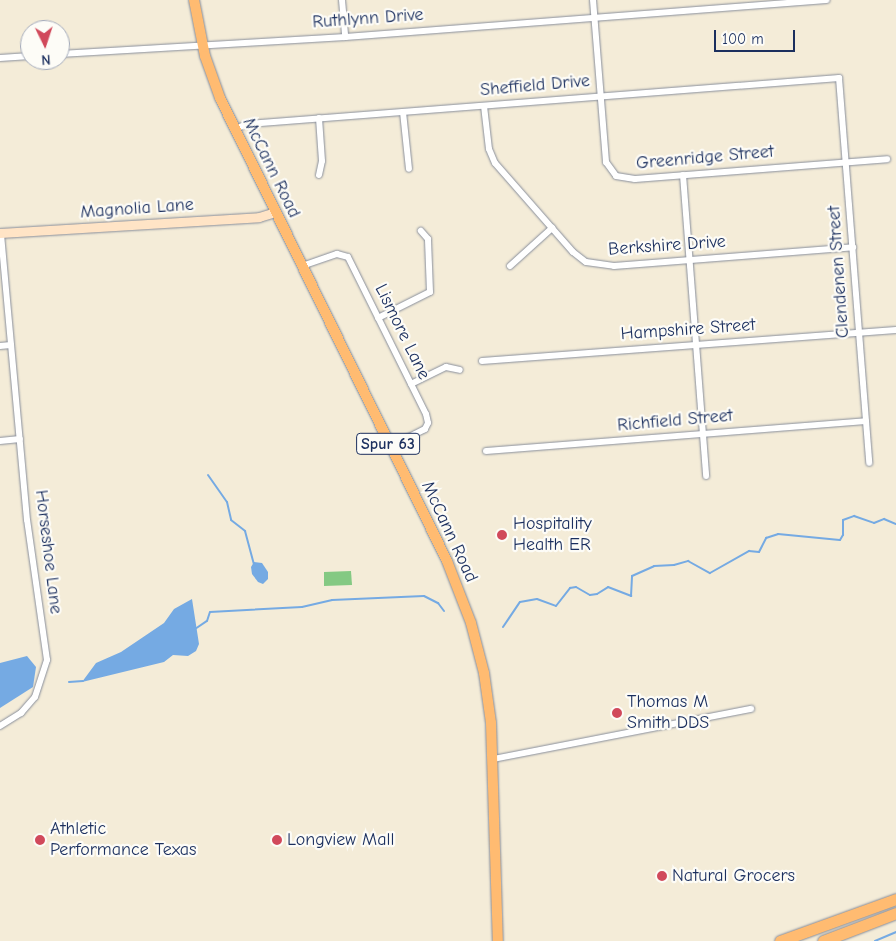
<!DOCTYPE html>
<html>
<head>
<meta charset="utf-8">
<style>
  body { margin:0 }
  #map { position:relative; width:896px; height:941px; overflow:hidden; background:#f4ecd8; font-family:"Comic Neue",sans-serif }
  div>[style] { position:absolute }
  .green>* { inset:0; background:#84c983 }
  .water>* { inset:0; background:#75aae3 }
  .stream>* { height:2px; margin:-1px; padding:0 1px; transform-origin:1px; border-radius:1px; background:#75aae3 }
  .roads { filter:drop-shadow(0 0 1px #888e9b) drop-shadow(0 0 1px #888e9b) }
  .street>* { height:6px; margin:-3px; padding:0 3px; transform-origin:3px; border-radius:3px; background:#fff }
  .secondary>* { height:9px; margin:-4.5px; padding:0 4.5px; transform-origin:4.5px; border-radius:4.5px; background:#ffe4c6 }
  .primary>* { height:10px; margin:-5px; padding:0 5px; transform-origin:5px; border-radius:5px; background:#ffbb71 }
  .highway>* { height:11px; margin:-5.5px; padding:0 5.5px; transform-origin:5.5px; border-radius:5.5px; background:#ffbb71 }
  .dots>* { width:14px; height:14px; translate:-50% -50%; box-sizing:border-box; border:2px solid #fdfcf7; border-radius:50% }
  span { translate:-50% -50%; white-space:nowrap; text-align:center; line-height:1.15; -webkit-text-stroke:4.5px #fdfcf7; paint-order:stroke }
  .shield-label span { padding:1px 4px; background:#fdfcf7; border:1px solid; border-radius:4px; -webkit-text-stroke-width:0 }
  .shield-label { font-size:16px; color:#1b2f5e; font-weight:700 }
  .street-label { font-size:18px; color:#1b2f5e }
  .poi-label { font-size:18px; color:#1b2f5e }
  .left { translate:0 -50%; text-align:left }
  .north { position:absolute; left:20px; top:20px; width:50px; height:50px; box-sizing:border-box; background:#fdfcf7; border:1px solid #a3aaba; border-radius:50%; rotate:176deg; font-size:14px; font-weight:700; line-height:20px; text-align:center; color:#1b2f5e }
  .north::after { content:''; display:block; margin:auto; width:18px; height:22px; background:#d1495b; clip-path:polygon(50% 0,100% 100%,50% 72%,0 100%) }
  .scale { position:absolute; left:714px; top:30px; width:81px; height:22px; box-sizing:border-box; border:2px solid #1b2f5e; border-top:0; padding-left:6px; font-size:15px; line-height:18px; white-space:nowrap; color:#1b2f5e; -webkit-text-stroke:4px #fdfcf7; paint-order:stroke }
</style>
</head>
<body>
<div id="map">
  <div class="green">
    <div style="clip-path:polygon(351px 571px,352px 585px,324px 586px,324px 572px)"></div>
  </div>
  <div class="water">
    <div style="clip-path:polygon(254px 562px,262px 563px,268px 572px,268px 579px,263px 584px,258px 582px,252px 574px,251px 567px)"></div>
    <div style="clip-path:polygon(192px 599px,199px 644px,196px 651px,188px 656px,173px 655px,164px 662px,82px 682px,96px 663px,121px 652px,164px 623px,174px 609px)"></div>
    <div style="clip-path:polygon(27px 656px,36px 667px,33px 687px,0 708px,0 663px)"></div>
  </div>
  <div class="stream">
    <div style="left:208px;top:475px;width:33px;rotate:55deg"></div>
    <div style="left:227px;top:502px;width:18px;rotate:77deg"></div>
    <div style="left:231px;top:520px;width:18px;rotate:38deg"></div>
    <div style="left:245px;top:531px;width:35px;rotate:75deg"></div>
    <div style="left:503px;top:627px;width:30px;rotate:-56deg"></div>
    <div style="left:520px;top:602px;width:17px;rotate:-10deg"></div>
    <div style="left:537px;top:599px;width:20px;rotate:20deg"></div>
    <div style="left:556px;top:606px;width:23px;rotate:-52deg"></div>
    <div style="left:570px;top:588px;width:6px;rotate:-9deg"></div>
    <div style="left:576px;top:587px;width:16px;rotate:30deg"></div>
    <div style="left:590px;top:595px;width:7px;rotate:-8deg"></div>
    <div style="left:597px;top:594px;width:13px;rotate:-32deg"></div>
    <div style="left:608px;top:587px;width:25px;rotate:21deg"></div>
    <div style="left:631px;top:596px;width:20px;rotate:-87deg"></div>
    <div style="left:632px;top:576px;width:24px;rotate:-24deg"></div>
    <div style="left:654px;top:566px;width:20px;rotate:-3deg"></div>
    <div style="left:674px;top:565px;width:15px;rotate:-16deg"></div>
    <div style="left:688px;top:561px;width:25px;rotate:29deg"></div>
    <div style="left:710px;top:573px;width:45px;rotate:-29.4deg"></div>
    <div style="left:749px;top:551px;width:10px;rotate:6deg"></div>
    <div style="left:759px;top:552px;width:16px;rotate:-63deg"></div>
    <div style="left:766px;top:538px;width:13px;rotate:-18deg"></div>
    <div style="left:778px;top:534px;width:62px;rotate:5.5deg"></div>
    <div style="left:840px;top:540px;width:6px;rotate:-59deg"></div>
    <div style="left:843px;top:535px;width:15px;rotate:-90deg"></div>
    <div style="left:843px;top:520px;width:12px;rotate:-20deg"></div>
    <div style="left:854px;top:516px;width:21px;rotate:19deg"></div>
    <div style="left:874px;top:523px;width:11px;rotate:-22deg"></div>
    <div style="left:884px;top:519px;width:13px;rotate:23deg"></div>
    <div style="left:195px;top:629px;width:14px;rotate:-34deg"></div>
    <div style="left:207px;top:621px;width:9px;rotate:-72deg"></div>
    <div style="left:210px;top:612px;width:92px;rotate:-3.1deg"></div>
    <div style="left:302px;top:607px;width:31px;rotate:-13deg"></div>
    <div style="left:332px;top:600px;width:92px;rotate:-2.5deg"></div>
    <div style="left:424px;top:596px;width:16px;rotate:27deg"></div>
    <div style="left:438px;top:603px;width:10px;rotate:53deg"></div>
    <div style="left:69px;top:682px;width:14px;rotate:-4deg"></div>
    <div style="left:875px;top:941px;width:23px;rotate:-23deg"></div>
  </div>
  <div class="roads">
    <div class="street">
      <div style="left:342px;top:0;width:37px;rotate:85deg"></div>
      <div style="left:593px;top:0;width:163px;rotate:85.4deg"></div>
      <div style="left:606px;top:162px;width:17px;rotate:54deg"></div>
      <div style="left:616px;top:176px;width:19px;rotate:9deg"></div>
      <div style="left:635px;top:179px;width:253px;rotate:-4.5deg"></div>
      <div style="left:60px;top:54px;width:286px;rotate:-3.4deg"></div>
      <div style="left:345px;top:37px;width:483px;rotate:-4.4deg"></div>
      <div style="left:0;top:58px;width:30px;rotate:-4deg"></div>
      <div style="left:484px;top:106px;width:43px;rotate:83.4deg"></div>
      <div style="left:489px;top:149px;width:15px;rotate:67deg"></div>
      <div style="left:495px;top:163px;width:118px;rotate:48.8deg"></div>
      <div style="left:573px;top:252px;width:16px;rotate:38deg"></div>
      <div style="left:586px;top:262px;width:28px;rotate:8deg"></div>
      <div style="left:614px;top:266px;width:240px;rotate:-4.5deg"></div>
      <div style="left:403px;top:112px;width:57px;rotate:84deg"></div>
      <div style="left:234px;top:129px;width:15px;rotate:-20deg"></div>
      <div style="left:248px;top:124px;width:593px;rotate:-4.45deg"></div>
      <div style="left:839px;top:78px;width:386px;rotate:85.5deg"></div>
      <div style="left:319px;top:175px;width:14px;rotate:-78deg"></div>
      <div style="left:322px;top:161px;width:43px;rotate:-94deg"></div>
      <div style="left:683px;top:175px;width:302px;rotate:85.6deg"></div>
      <div style="left:302px;top:266px;width:37px;rotate:-19deg"></div>
      <div style="left:337px;top:254px;width:11px;rotate:15deg"></div>
      <div style="left:348px;top:257px;width:175px;rotate:63.6deg"></div>
      <div style="left:426px;top:414px;width:9px;rotate:77deg"></div>
      <div style="left:428px;top:423px;width:7px;rotate:117deg"></div>
      <div style="left:425px;top:429px;width:40px;rotate:153.4deg"></div>
      <div style="left:510px;top:266px;width:57px;rotate:-42.1deg"></div>
      <div style="left:378px;top:318px;width:58px;rotate:-26.6deg"></div>
      <div style="left:430px;top:292px;width:53px;rotate:-92.2deg"></div>
      <div style="left:428px;top:239px;width:11px;rotate:-131deg"></div>
      <div style="left:0;top:346px;width:11px;rotate:-5deg"></div>
      <div style="left:482px;top:361px;width:415px;rotate:-4.3deg"></div>
      <div style="left:411px;top:384px;width:39px;rotate:-26deg"></div>
      <div style="left:446px;top:367px;width:14px;rotate:12deg"></div>
      <div style="left:0;top:441px;width:20px;rotate:-6deg"></div>
      <div style="left:486px;top:451px;width:381px;rotate:-4.5deg"></div>
      <div style="left:0;top:726px;width:25px;rotate:-32deg"></div>
      <div style="left:21px;top:713px;width:21px;rotate:-49deg"></div>
      <div style="left:35px;top:697px;width:39px;rotate:-72deg"></div>
      <div style="left:47px;top:660px;width:141px;rotate:-98.1deg"></div>
      <div style="left:27px;top:520px;width:288px;rotate:-95.2deg"></div>
      <div style="left:493px;top:759px;width:263px;rotate:-11deg"></div>
    </div>
    <div class="secondary">
      <div style="left:0;top:233px;width:259px;rotate:-3.5deg"></div>
      <div style="left:259px;top:217px;width:17px;rotate:-17deg"></div>
    </div>
    <div class="primary">
      <div style="left:194px;top:0;width:57px;rotate:78.9deg"></div>
      <div style="left:205px;top:56px;width:45px;rotate:70.3deg"></div>
      <div style="left:220px;top:98px;width:516px;rotate:63.88deg"></div>
      <div style="left:447px;top:561px;width:66px;rotate:68.8deg"></div>
      <div style="left:471px;top:623px;width:52px;rotate:75.4deg"></div>
      <div style="left:484px;top:673px;width:50px;rotate:82deg"></div>
      <div style="left:491px;top:723px;width:218px;rotate:88.2deg"></div>
    </div>
    <div class="highway">
      <div style="left:780px;top:941px;width:123px;rotate:-19.9deg"></div>
      <div style="left:823px;top:941px;width:78px;rotate:-21deg"></div>
    </div>
  </div>
  <div class="dots">
    <div style="left:502px;top:535px;background:#d1495b"></div>
    <div style="left:617px;top:713px;background:#d1495b"></div>
    <div style="left:40px;top:840px;background:#d1495b"></div>
    <div style="left:277px;top:840px;background:#d1495b"></div>
    <div style="left:662px;top:876px;background:#d1495b"></div>
  </div>
  <div class="shield-label">
    <span style="left:388px;top:444px">Spur 63</span>
  </div>
  <div class="street-label">
    <span style="left:368px;top:19px;rotate:-4deg">Ruthlynn Drive</span>
    <span style="left:535px;top:86px;rotate:-5deg">Sheffield Drive</span>
    <span style="left:705px;top:158px;rotate:-5deg">Greenridge Street</span>
    <span style="left:271px;top:168px;rotate:64deg">McCann Road</span>
    <span style="left:137px;top:209px;rotate:-4deg">Magnolia Lane</span>
    <span style="left:667px;top:246px;rotate:-4deg">Berkshire Drive</span>
    <span style="left:839px;top:272px;rotate:-94deg">Clendenen Street</span>
    <span style="left:688px;top:330px;rotate:-4deg">Hampshire Street</span>
    <span style="left:402px;top:332px;rotate:64deg">Lismore Lane</span>
    <span style="left:675px;top:421px;rotate:-5deg">Richfield Street</span>
    <span style="left:449px;top:532px;rotate:65deg">McCann Road</span>
    <span style="left:48px;top:552px;rotate:83deg">Horseshoe Lane</span>
  </div>
  <div class="poi-label">
    <span class="left" style="left:513px;top:535px">Hospitality<br>Health ER</span>
    <span class="left" style="left:627px;top:713px">Thomas M<br>Smith DDS</span>
    <span class="left" style="left:50px;top:840px">Athletic<br>Performance Texas</span>
    <span class="left" style="left:287px;top:840px">Longview Mall</span>
    <span class="left" style="left:672px;top:876px">Natural Grocers</span>
  </div>
  <div class="north">N</div>
  <div class="scale">100 m</div>
</div>
</body>
</html>
